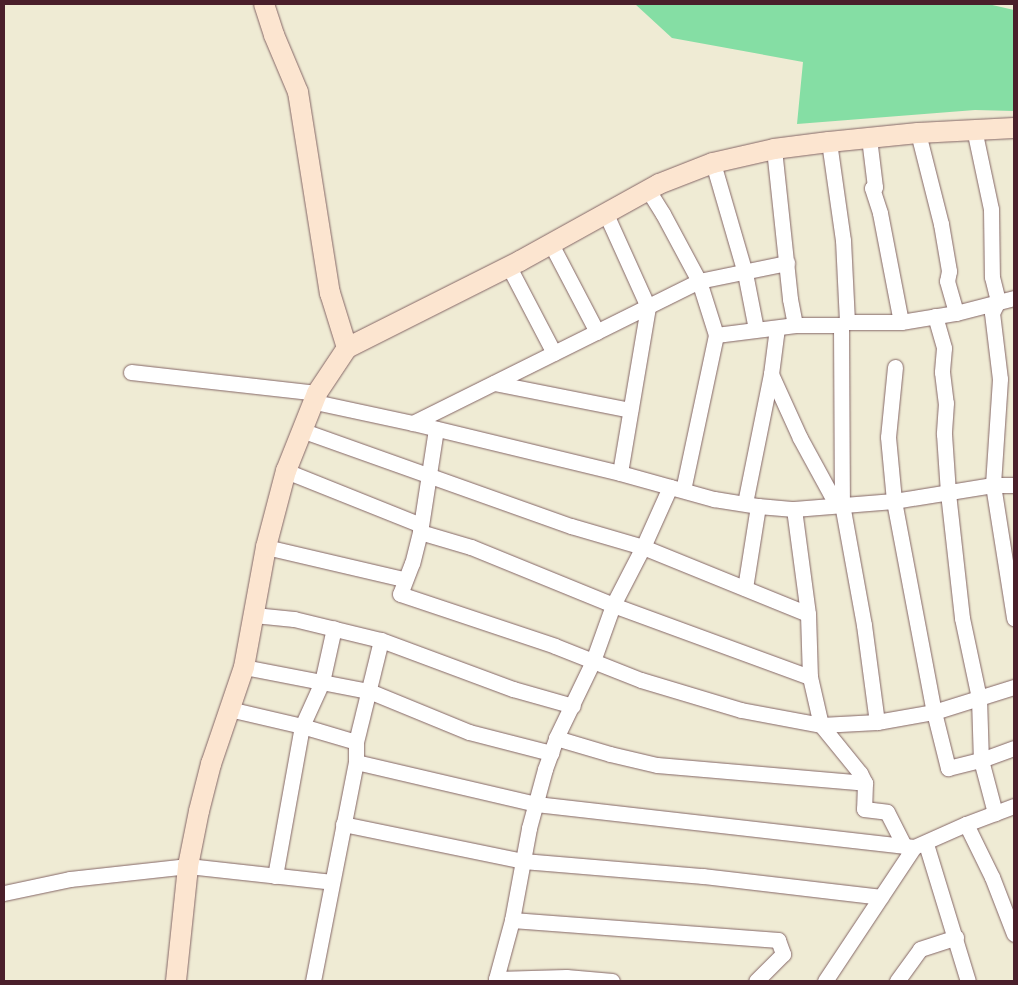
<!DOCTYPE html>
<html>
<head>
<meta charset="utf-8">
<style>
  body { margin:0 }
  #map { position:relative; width:1018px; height:985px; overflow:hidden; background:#efebd4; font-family:Pangolin,sans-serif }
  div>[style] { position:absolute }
  .green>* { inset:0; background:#85dea4 }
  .roads { filter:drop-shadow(0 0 1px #846666) drop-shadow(0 0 1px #846666) }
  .street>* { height:15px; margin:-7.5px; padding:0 7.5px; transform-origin:7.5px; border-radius:7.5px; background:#fff }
  .secondary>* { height:20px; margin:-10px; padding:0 10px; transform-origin:10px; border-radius:10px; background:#fce5d0 }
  span { translate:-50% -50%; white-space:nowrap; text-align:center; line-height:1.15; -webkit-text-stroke:5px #f7f3e8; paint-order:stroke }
  .frame { position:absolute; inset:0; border:5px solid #4a1f2b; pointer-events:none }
</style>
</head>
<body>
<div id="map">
  <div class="green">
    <div style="clip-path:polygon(635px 4px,988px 4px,1014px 10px,1014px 111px,975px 110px,797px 124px,803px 62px,672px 38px)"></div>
  </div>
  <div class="roads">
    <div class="street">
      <div style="left:974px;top:129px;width:82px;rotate:78deg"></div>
      <div style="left:991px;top:209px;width:68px;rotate:89.2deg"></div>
      <div style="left:992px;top:277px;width:25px;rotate:76deg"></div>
      <div style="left:998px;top:301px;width:13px;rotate:117deg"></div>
      <div style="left:992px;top:313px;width:66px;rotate:83.1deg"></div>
      <div style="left:1000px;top:379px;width:106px;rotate:93.8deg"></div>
      <div style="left:993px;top:485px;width:135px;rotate:81deg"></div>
      <div style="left:918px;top:133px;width:94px;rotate:75.8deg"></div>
      <div style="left:941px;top:224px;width:48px;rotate:80.3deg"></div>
      <div style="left:949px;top:271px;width:10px;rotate:101deg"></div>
      <div style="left:947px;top:281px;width:33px;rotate:74deg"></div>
      <div style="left:869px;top:138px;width:49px;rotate:83deg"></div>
      <div style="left:875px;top:187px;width:3px;rotate:162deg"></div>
      <div style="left:872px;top:188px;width:26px;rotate:72deg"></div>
      <div style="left:880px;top:213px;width:111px;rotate:79.1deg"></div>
      <div style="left:829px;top:142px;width:99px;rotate:81.9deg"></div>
      <div style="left:843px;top:240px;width:82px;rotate:87.2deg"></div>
      <div style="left:774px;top:149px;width:151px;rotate:83.9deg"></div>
      <div style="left:790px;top:299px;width:26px;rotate:79deg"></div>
      <div style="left:713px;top:163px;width:115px;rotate:73.8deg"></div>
      <div style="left:745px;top:273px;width:57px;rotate:78.9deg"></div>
      <div style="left:648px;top:190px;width:28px;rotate:58deg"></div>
      <div style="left:663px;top:214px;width:76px;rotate:61.8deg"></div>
      <div style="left:699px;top:281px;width:57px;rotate:72.5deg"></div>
      <div style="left:716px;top:335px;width:158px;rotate:102deg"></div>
      <div style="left:606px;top:214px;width:102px;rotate:65.7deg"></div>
      <div style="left:648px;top:307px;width:168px;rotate:99.6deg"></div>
      <div style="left:551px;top:244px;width:99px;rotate:62.4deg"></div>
      <div style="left:509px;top:267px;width:97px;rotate:62.4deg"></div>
      <div style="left:935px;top:316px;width:33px;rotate:74deg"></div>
      <div style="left:944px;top:348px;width:24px;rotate:95deg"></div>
      <div style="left:942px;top:372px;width:31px;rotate:83deg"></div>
      <div style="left:946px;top:403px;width:31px;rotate:94deg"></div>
      <div style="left:944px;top:434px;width:59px;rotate:86.1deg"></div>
      <div style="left:948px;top:493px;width:126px;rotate:83.6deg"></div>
      <div style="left:962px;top:618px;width:82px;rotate:78deg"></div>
      <div style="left:979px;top:698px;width:62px;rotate:88.2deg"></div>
      <div style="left:981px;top:760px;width:55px;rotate:75.2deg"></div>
      <div style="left:841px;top:325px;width:179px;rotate:89.7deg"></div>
      <div style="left:842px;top:504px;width:123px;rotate:79.7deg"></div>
      <div style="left:864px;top:625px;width:98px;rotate:82.4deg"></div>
      <div style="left:716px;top:335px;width:80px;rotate:-7.2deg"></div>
      <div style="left:795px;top:325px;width:46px"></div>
      <div style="left:841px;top:325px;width:7px;rotate:-27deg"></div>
      <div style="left:847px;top:322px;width:54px"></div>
      <div style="left:901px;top:322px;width:56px;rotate:-9.3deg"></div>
      <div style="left:956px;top:313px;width:60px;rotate:-14.5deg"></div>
      <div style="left:895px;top:367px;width:70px;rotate:95.7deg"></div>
      <div style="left:888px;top:437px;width:64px;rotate:84.6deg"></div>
      <div style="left:894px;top:501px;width:215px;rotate:79.3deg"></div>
      <div style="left:934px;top:712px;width:58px;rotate:76deg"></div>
      <div style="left:948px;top:768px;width:34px;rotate:-14deg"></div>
      <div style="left:981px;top:760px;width:35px;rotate:-20deg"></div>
      <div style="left:131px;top:372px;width:187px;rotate:6.4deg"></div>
      <div style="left:771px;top:374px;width:70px;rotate:65.6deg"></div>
      <div style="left:800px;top:438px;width:75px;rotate:61.4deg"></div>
      <div style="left:494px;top:383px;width:139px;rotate:11.2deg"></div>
      <div style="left:315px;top:402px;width:100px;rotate:12.1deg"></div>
      <div style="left:413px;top:423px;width:213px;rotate:13.6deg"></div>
      <div style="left:620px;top:473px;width:98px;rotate:15.5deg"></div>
      <div style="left:714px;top:499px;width:45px;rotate:9deg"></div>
      <div style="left:758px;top:506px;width:36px;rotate:5deg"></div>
      <div style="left:794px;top:509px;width:100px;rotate:-4.6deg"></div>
      <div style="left:894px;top:501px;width:100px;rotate:-9.2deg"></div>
      <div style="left:993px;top:485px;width:21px"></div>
      <div style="left:413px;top:423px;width:319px;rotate:-26.4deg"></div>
      <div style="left:699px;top:281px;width:90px;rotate:-11.6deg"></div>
      <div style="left:436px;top:429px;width:104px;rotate:98.8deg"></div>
      <div style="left:420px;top:532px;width:32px;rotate:104deg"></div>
      <div style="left:412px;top:563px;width:33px;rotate:111deg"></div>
      <div style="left:400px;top:594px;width:163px;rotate:18.5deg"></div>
      <div style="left:555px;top:646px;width:92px;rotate:21.6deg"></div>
      <div style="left:641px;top:680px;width:104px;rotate:16.7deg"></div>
      <div style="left:741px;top:710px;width:81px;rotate:10.6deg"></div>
      <div style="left:821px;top:725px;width:56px;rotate:-3.1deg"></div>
      <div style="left:877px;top:722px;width:58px;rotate:-10deg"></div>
      <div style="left:934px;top:712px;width:84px;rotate:-17.4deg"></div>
      <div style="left:301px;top:430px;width:287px;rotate:19.6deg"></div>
      <div style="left:571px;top:526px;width:75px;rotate:16.3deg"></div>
      <div style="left:643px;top:547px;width:178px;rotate:22.1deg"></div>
      <div style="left:286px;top:471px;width:145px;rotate:21.8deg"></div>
      <div style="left:745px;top:503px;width:132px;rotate:-78.6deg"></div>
      <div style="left:771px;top:374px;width:46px;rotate:-82.6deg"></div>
      <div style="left:794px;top:509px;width:106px;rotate:82.4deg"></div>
      <div style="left:808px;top:614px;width:63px;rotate:88.2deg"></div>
      <div style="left:810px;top:677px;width:49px;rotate:77.1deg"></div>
      <div style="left:821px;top:725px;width:62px;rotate:50.9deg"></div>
      <div style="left:860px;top:773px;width:11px;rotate:63deg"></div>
      <div style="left:865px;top:783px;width:26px;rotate:92deg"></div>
      <div style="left:864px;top:809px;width:23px;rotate:7deg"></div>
      <div style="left:887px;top:812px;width:38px;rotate:63deg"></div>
      <div style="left:904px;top:846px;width:10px;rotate:6deg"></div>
      <div style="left:914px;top:847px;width:57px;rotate:-23.9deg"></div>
      <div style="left:966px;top:824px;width:51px;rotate:-20.6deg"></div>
      <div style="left:420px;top:532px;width:53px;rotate:16.4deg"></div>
      <div style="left:471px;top:547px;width:153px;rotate:22.2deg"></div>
      <div style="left:613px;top:605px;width:210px;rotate:20.1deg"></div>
      <div style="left:266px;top:547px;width:142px;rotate:13.1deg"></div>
      <div style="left:745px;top:588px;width:83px;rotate:-81deg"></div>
      <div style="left:254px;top:615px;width:40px;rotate:5.7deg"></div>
      <div style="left:294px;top:619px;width:89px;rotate:13.6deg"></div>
      <div style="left:381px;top:640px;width:141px;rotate:20.4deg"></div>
      <div style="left:513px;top:689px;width:62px;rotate:15.8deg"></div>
      <div style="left:244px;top:667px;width:127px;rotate:10.9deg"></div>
      <div style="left:369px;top:691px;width:108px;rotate:22.3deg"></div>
      <div style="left:469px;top:732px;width:85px;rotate:14.4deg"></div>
      <div style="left:229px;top:709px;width:75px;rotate:13.1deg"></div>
      <div style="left:302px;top:726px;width:56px;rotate:16.5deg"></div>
      <div style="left:556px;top:738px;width:56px;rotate:16.5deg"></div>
      <div style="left:610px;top:754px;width:48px;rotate:13.2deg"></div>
      <div style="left:657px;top:765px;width:209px;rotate:4.9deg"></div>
      <div style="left:356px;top:762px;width:185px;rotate:13.1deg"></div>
      <div style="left:536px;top:804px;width:370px;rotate:6.5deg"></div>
      <div style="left:343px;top:824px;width:184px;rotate:11.6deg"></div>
      <div style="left:523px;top:861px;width:181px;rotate:4.8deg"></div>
      <div style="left:703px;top:876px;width:179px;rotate:6.7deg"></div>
      <div style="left:966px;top:824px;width:59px;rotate:63.9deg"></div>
      <div style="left:992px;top:877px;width:61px;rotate:68.9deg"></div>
      <div style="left:926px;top:844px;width:143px;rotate:73deg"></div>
      <div style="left:275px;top:876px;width:152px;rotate:-79.8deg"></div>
      <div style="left:302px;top:726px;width:48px;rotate:-65.6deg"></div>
      <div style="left:322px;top:682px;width:55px;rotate:-77.5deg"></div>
      <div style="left:4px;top:893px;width:67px;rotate:-12deg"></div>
      <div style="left:70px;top:879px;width:119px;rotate:-6.3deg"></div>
      <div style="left:188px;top:866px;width:145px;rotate:6.3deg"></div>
      <div style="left:512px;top:920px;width:267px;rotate:4.3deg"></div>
      <div style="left:778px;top:940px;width:15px;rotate:70deg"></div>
      <div style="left:783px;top:954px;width:38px;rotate:135deg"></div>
      <div style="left:313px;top:981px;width:223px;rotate:-78.9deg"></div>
      <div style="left:356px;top:762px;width:20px;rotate:-90deg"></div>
      <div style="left:356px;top:742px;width:105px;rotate:-76.2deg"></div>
      <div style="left:612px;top:981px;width:46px;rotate:-175deg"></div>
      <div style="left:566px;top:977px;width:70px;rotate:178.4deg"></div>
      <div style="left:496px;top:979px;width:61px;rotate:-74.8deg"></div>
      <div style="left:512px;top:920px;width:94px;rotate:-79.5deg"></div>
      <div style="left:529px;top:828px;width:61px;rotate:-74.8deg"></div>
      <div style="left:545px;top:769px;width:33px;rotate:-70deg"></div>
      <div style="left:556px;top:738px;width:85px;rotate:-64.3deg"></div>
      <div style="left:593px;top:661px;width:59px;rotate:-70.3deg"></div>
      <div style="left:613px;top:605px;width:65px;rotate:-62.7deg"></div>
      <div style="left:643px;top:547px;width:66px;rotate:-65.8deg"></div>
      <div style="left:825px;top:981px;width:161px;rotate:-56.4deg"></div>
      <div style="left:897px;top:981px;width:39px;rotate:-54deg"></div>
      <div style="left:920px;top:949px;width:38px;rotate:-18deg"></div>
    </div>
    <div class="secondary">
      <div style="left:264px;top:4px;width:33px;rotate:72deg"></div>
      <div style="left:274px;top:35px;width:62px;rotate:67.2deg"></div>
      <div style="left:298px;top:92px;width:204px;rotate:81deg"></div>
      <div style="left:330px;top:293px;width:58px;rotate:72.8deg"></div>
      <div style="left:176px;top:981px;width:116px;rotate:-84deg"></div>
      <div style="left:188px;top:866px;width:56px;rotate:-78.7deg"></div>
      <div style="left:199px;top:811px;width:49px;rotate:-75.7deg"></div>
      <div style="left:211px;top:764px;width:102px;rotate:-71.2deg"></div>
      <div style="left:244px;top:667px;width:122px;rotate:-79.6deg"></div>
      <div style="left:266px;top:547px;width:79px;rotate:-75.3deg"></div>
      <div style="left:286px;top:471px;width:84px;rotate:-68.3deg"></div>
      <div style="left:317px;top:393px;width:54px;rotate:-56.3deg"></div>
      <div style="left:347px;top:348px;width:194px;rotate:-26.7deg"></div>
      <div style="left:520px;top:261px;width:159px;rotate:-29deg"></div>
      <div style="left:659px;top:184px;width:58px;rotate:-21.3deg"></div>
      <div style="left:713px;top:163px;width:63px;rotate:-12.9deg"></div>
      <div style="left:774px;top:149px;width:55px;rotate:-7.3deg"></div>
      <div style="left:829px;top:142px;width:89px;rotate:-5.8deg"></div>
      <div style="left:918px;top:133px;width:96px;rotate:-3deg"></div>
    </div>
  </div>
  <div class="frame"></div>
</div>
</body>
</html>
